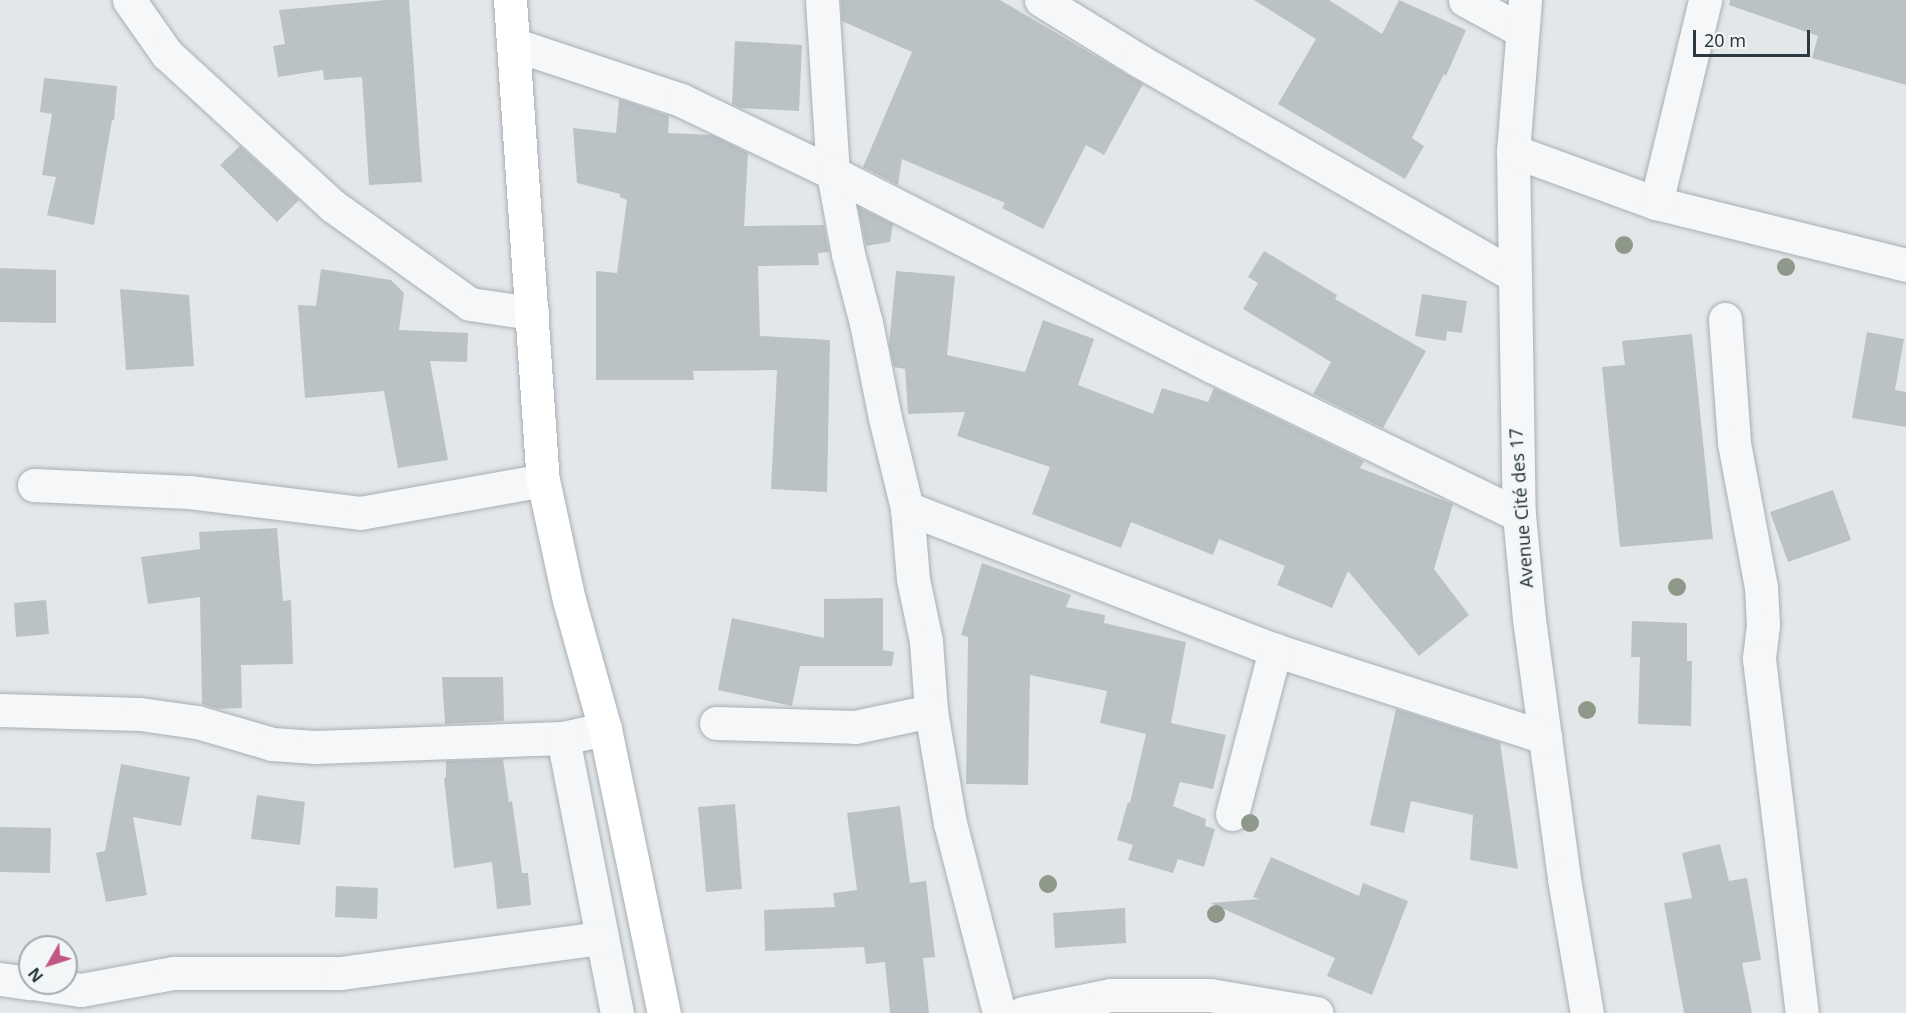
<!DOCTYPE html>
<html>
<head>
<meta charset="utf-8">
<style>
  body { margin:0 }
  #map { position:relative; width:1906px; height:1013px; overflow:hidden; background:#e3e7ea; font-family:"Noto Sans",sans-serif }
  div>[style] { position:absolute }
  .building>* { inset:0; background:#bbc2c6 }
  .roads { filter:drop-shadow(0 0 2px #a8afb4) drop-shadow(0 0 2px #a8afb4) }
  .minor>* { height:33px; margin:-16.5px; padding:0 16.5px; transform-origin:16.5px; border-radius:16.5px; background:#f5f7f8 }
  .major>* { height:33px; margin:-16.5px; padding:0 16.5px; transform-origin:16.5px; border-radius:16.5px; background:#fff }
  .trees>* { width:18px; height:18px; margin:-9px; border-radius:50%; background:#8f998a }
  span { translate:-50% -50%; white-space:nowrap; text-align:center; line-height:1.15; -webkit-text-stroke:6px #f2f6f7; paint-order:stroke }
  .street-label { font-size:18px; color:#2c3940 }
  .north { position:absolute; left:18px; top:935px; width:60px; height:60px; box-sizing:border-box; background:#f2f6f7; border:2px solid #a3aaae; border-radius:50%; rotate:231deg; font-size:16px; font-weight:700; line-height:24px; text-align:center; color:#2c3940 }
  .north::after { content:''; display:block; margin:auto; width:21px; height:27px; background:#c15684; clip-path:polygon(50% 0,100% 100%,50% 72%,0 100%) }
  .scale { position:absolute; left:1693px; top:30px; width:117px; height:27px; box-sizing:border-box; border:3px solid #2c3940; border-top:0; padding-left:8px; font-size:18px; line-height:21px; white-space:nowrap; color:#2c3940; -webkit-text-stroke:4px #f2f6f7; paint-order:stroke }
</style>
</head>
<body>
<div id="map">
  <div class="building">
    <div style="clip-path:polygon(386px 0,409px 0,422px 182px,369px 185px,362px 77px,324px 80px,323px 70px,278px 77px,273px 46px,285px 44px,279px 10px)"></div>
    <div style="clip-path:polygon(841px 0,1000px 0,1143px 84px,1104px 155px,1086px 145px,1043px 229px,1002px 208px,1005px 203px,902px 159px,898px 185px,863px 167px,912px 52px,842px 21px)"></div>
    <div style="clip-path:polygon(1254px 0,1329px 0,1382px 34px,1399px 0,1466px 30px,1446px 76px,1444px 74px,1412px 138px,1424px 146px,1405px 179px,1278px 104px,1316px 39px)"></div>
    <div style="clip-path:polygon(1730px 0,1906px 0,1906px 85px,1812px 58px,1818px 36px,1729px 5px)"></div>
    <div style="clip-path:polygon(735px 41px,802px 45px,799px 111px,741px 108px,732px 104px)"></div>
    <div style="clip-path:polygon(44px 78px,117px 86px,114px 120px,112px 120px,94px 225px,47px 215px,56px 177px,42px 175px,52px 114px,40px 112px)"></div>
    <div style="clip-path:polygon(619px 99px,669px 116px,668px 133px,712px 135px,748px 153px,744px 226px,824px 225px,829px 252px,818px 253px,819px 265px,758px 266px,760px 336px,830px 340px,827px 492px,771px 489px,777px 370px,693px 371px,694px 380px,596px 380px,596px 271px,617px 273px,627px 200px,620px 197px,620px 194px,577px 183px,573px 128px,616px 133px)"></div>
    <div style="clip-path:polygon(240px 146px,299px 200px,277px 222px,220px 165px)"></div>
    <div style="clip-path:polygon(858px 207px,893px 224px,890px 242px,866px 246px)"></div>
    <div style="clip-path:polygon(1264px 251px,1337px 295px,1335px 299px,1426px 351px,1383px 428px,1313px 394px,1331px 362px,1243px 309px,1258px 283px,1248px 277px)"></div>
    <div style="clip-path:polygon(0 268px,56px 270px,56px 323px,0 322px)"></div>
    <div style="clip-path:polygon(321px 269px,391px 280px,404px 293px,399px 330px,468px 333px,467px 362px,430px 361px,448px 460px,398px 468px,384px 391px,305px 398px,298px 305px,316px 306px)"></div>
    <div style="clip-path:polygon(896px 271px,955px 276px,947px 355px,1025px 372px,1043px 320px,1094px 339px,1078px 385px,1153px 414px,1162px 388px,1208px 402px,1214px 388px,1364px 461px,1360px 468px,1453px 504px,1434px 569px,1469px 615px,1419px 656px,1348px 571px,1332px 608px,1277px 585px,1285px 566px,1219px 539px,1213px 555px,1131px 522px,1121px 548px,1032px 514px,1050px 467px,957px 436px,965px 412px,908px 414px,905px 369px,894px 367px,889px 344px)"></div>
    <div style="clip-path:polygon(120px 289px,189px 295px,194px 366px,126px 370px)"></div>
    <div style="clip-path:polygon(1422px 294px,1467px 301px,1462px 333px,1447px 331px,1446px 341px,1415px 336px)"></div>
    <div style="clip-path:polygon(1867px 332px,1904px 339px,1895px 390px,1906px 392px,1906px 427px,1852px 418px)"></div>
    <div style="clip-path:polygon(1692px 334px,1713px 539px,1620px 547px,1602px 367px,1625px 365px,1622px 341px)"></div>
    <div style="clip-path:polygon(1833px 490px,1851px 540px,1788px 562px,1770px 512px)"></div>
    <div style="clip-path:polygon(277px 528px,283px 601px,291px 600px,293px 664px,241px 665px,242px 708px,218px 709px,202px 704px,200px 597px,148px 604px,141px 557px,200px 549px,199px 532px)"></div>
    <div style="clip-path:polygon(982px 563px,1071px 595px,1066px 607px,1105px 615px,1104px 623px,1186px 642px,1171px 723px,1226px 735px,1213px 789px,1180px 782px,1173px 806px,1206px 819px,1205px 826px,1215px 829px,1204px 867px,1178px 859px,1173px 873px,1128px 860px,1133px 845px,1117px 840px,1128px 802px,1130px 803px,1146px 734px,1100px 723px,1107px 691px,1030px 675px,1028px 785px,966px 784px,968px 637px,961px 635px)"></div>
    <div style="clip-path:polygon(883px 598px,883px 650px,894px 652px,892px 666px,800px 666px,792px 706px,718px 690px,732px 618px,824px 638px,824px 599px)"></div>
    <div style="clip-path:polygon(46px 600px,49px 634px,16px 637px,14px 603px)"></div>
    <div style="clip-path:polygon(1632px 621px,1687px 623px,1687px 661px,1692px 661px,1691px 726px,1638px 724px,1640px 657px,1631px 657px)"></div>
    <div style="clip-path:polygon(442px 677px,503px 677px,504px 721px,445px 724px)"></div>
    <div style="clip-path:polygon(1396px 709px,1500px 742px,1518px 869px,1470px 860px,1473px 815px,1411px 801px,1404px 833px,1370px 825px)"></div>
    <div style="clip-path:polygon(503px 759px,509px 802px,512px 801px,522px 873px,528px 873px,531px 905px,497px 909px,492px 862px,454px 868px,444px 778px,446px 777px,446px 761px)"></div>
    <div style="clip-path:polygon(121px 764px,190px 777px,181px 826px,133px 817px,147px 895px,106px 902px,96px 853px,105px 851px)"></div>
    <div style="clip-path:polygon(257px 795px,305px 802px,300px 845px,251px 839px)"></div>
    <div style="clip-path:polygon(735px 804px,742px 889px,706px 892px,698px 807px)"></div>
    <div style="clip-path:polygon(900px 806px,910px 883px,926px 881px,935px 957px,923px 958px,929px 1013px,890px 1013px,885px 962px,866px 964px,864px 947px,765px 951px,764px 910px,835px 907px,833px 893px,857px 890px,847px 813px)"></div>
    <div style="clip-path:polygon(0 827px,51px 828px,50px 873px,0 872px)"></div>
    <div style="clip-path:polygon(1720px 844px,1729px 881px,1747px 878px,1761px 960px,1742px 963px,1752px 1013px,1684px 1013px,1664px 903px,1692px 898px,1682px 853px)"></div>
    <div style="clip-path:polygon(1271px 857px,1359px 896px,1363px 883px,1408px 901px,1372px 995px,1327px 976px,1335px 958px,1210px 903px,1260px 899px,1253px 897px)"></div>
    <div style="clip-path:polygon(336px 886px,378px 888px,377px 919px,335px 917px)"></div>
    <div style="clip-path:polygon(1125px 908px,1126px 943px,1055px 948px,1053px 913px)"></div>
  </div>
  <div class="roads">
    <div class="minor">
      <div style="left:129px;top:0;width:66px;rotate:54.9deg"></div>
      <div style="left:167px;top:54px;width:225px;rotate:42.5deg"></div>
      <div style="left:333px;top:206px;width:168px;rotate:35.6deg"></div>
      <div style="left:470px;top:304px;width:63px;rotate:8.3deg"></div>
      <div style="left:822px;top:0;width:173px;rotate:86.4deg"></div>
      <div style="left:833px;top:173px;width:82px;rotate:79.5deg"></div>
      <div style="left:848px;top:254px;width:71px;rotate:75.4deg"></div>
      <div style="left:866px;top:323px;width:97px;rotate:78.7deg"></div>
      <div style="left:885px;top:418px;width:93px;rotate:76.3deg"></div>
      <div style="left:907px;top:508px;width:71px;rotate:85.2deg"></div>
      <div style="left:913px;top:579px;width:63px;rotate:78.2deg"></div>
      <div style="left:926px;top:641px;width:70px;rotate:85.9deg"></div>
      <div style="left:931px;top:711px;width:114px;rotate:80.4deg"></div>
      <div style="left:950px;top:823px;width:196px;rotate:75.5deg"></div>
      <div style="left:1041px;top:0;width:114px;rotate:31.7deg"></div>
      <div style="left:1138px;top:60px;width:433px;rotate:29.8deg"></div>
      <div style="left:1465px;top:0;width:65px;rotate:28.5deg"></div>
      <div style="left:1525px;top:0;width:151px;rotate:94.5deg"></div>
      <div style="left:1513px;top:151px;width:364px;rotate:89.1deg"></div>
      <div style="left:1519px;top:515px;width:104px;rotate:84.5deg"></div>
      <div style="left:1529px;top:619px;width:262px;rotate:82.3deg"></div>
      <div style="left:1564px;top:879px;width:136px;rotate:80.3deg"></div>
      <div style="left:513px;top:44px;width:177px;rotate:18.4deg"></div>
      <div style="left:681px;top:100px;width:169px;rotate:25.7deg"></div>
      <div style="left:833px;top:173px;width:425px;rotate:27deg"></div>
      <div style="left:1212px;top:366px;width:341px;rotate:25.9deg"></div>
      <div style="left:1513px;top:151px;width:152px;rotate:20deg"></div>
      <div style="left:1656px;top:203px;width:258px;rotate:13.9deg"></div>
      <div style="left:1656px;top:203px;width:209px;rotate:-76.4deg"></div>
      <div style="left:1725px;top:319px;width:124px;rotate:85.8deg"></div>
      <div style="left:1734px;top:443px;width:147px;rotate:79.4deg"></div>
      <div style="left:1761px;top:587px;width:38px;rotate:87deg"></div>
      <div style="left:1763px;top:625px;width:34px;rotate:97deg"></div>
      <div style="left:1759px;top:659px;width:357px;rotate:83.1deg"></div>
      <div style="left:34px;top:485px;width:155px;rotate:2.6deg"></div>
      <div style="left:189px;top:492px;width:172px;rotate:7deg"></div>
      <div style="left:360px;top:513px;width:186px;rotate:-10.2deg"></div>
      <div style="left:907px;top:508px;width:394px;rotate:21.1deg"></div>
      <div style="left:1275px;top:650px;width:284px;rotate:17.9deg"></div>
      <div style="left:0;top:710px;width:140px;rotate:1.6deg"></div>
      <div style="left:140px;top:714px;width:58px;rotate:8deg"></div>
      <div style="left:197px;top:722px;width:78px;rotate:16.3deg"></div>
      <div style="left:272px;top:744px;width:43px;rotate:4deg"></div>
      <div style="left:315px;top:747px;width:248px;rotate:-2.1deg"></div>
      <div style="left:563px;top:738px;width:43px;rotate:-12.1deg"></div>
      <div style="left:716px;top:723px;width:139px;rotate:1.6deg"></div>
      <div style="left:855px;top:727px;width:78px;rotate:-11.9deg"></div>
      <div style="left:563px;top:738px;width:280px;rotate:78.9deg"></div>
      <div style="left:1232px;top:814px;width:170px;rotate:-75.3deg"></div>
      <div style="left:0;top:979px;width:30px;rotate:8deg"></div>
      <div style="left:32px;top:983px;width:49px;rotate:8.1deg"></div>
      <div style="left:81px;top:990px;width:95px;rotate:-10.4deg"></div>
      <div style="left:174px;top:973px;width:167px"></div>
      <div style="left:341px;top:973px;width:261px;rotate:-7.7deg"></div>
      <div style="left:1023px;top:1013px;width:90px;rotate:-11.6deg"></div>
      <div style="left:1111px;top:995px;width:99px"></div>
      <div style="left:1210px;top:995px;width:108px;rotate:9.6deg"></div>
    </div>
    <div class="major">
      <div style="left:510px;top:0;width:481px;rotate:86.1deg"></div>
      <div style="left:543px;top:480px;width:123px;rotate:77.8deg"></div>
      <div style="left:569px;top:600px;width:134px;rotate:74.4deg"></div>
      <div style="left:605px;top:729px;width:290px;rotate:78.3deg"></div>
    </div>
  </div>
  <div class="trees">
    <div style="left:1624px;top:245px"></div>
    <div style="left:1786px;top:267px"></div>
    <div style="left:1677px;top:587px"></div>
    <div style="left:1587px;top:710px"></div>
    <div style="left:1250px;top:823px"></div>
    <div style="left:1048px;top:884px"></div>
    <div style="left:1216px;top:914px"></div>
  </div>
  <div class="street-label">
    <span style="left:1521px;top:508px;rotate:-94deg">Avenue Cité des 17</span>
  </div>
  <div class="north">N</div>
  <div class="scale">20 m</div>
</div>
</body>
</html>
